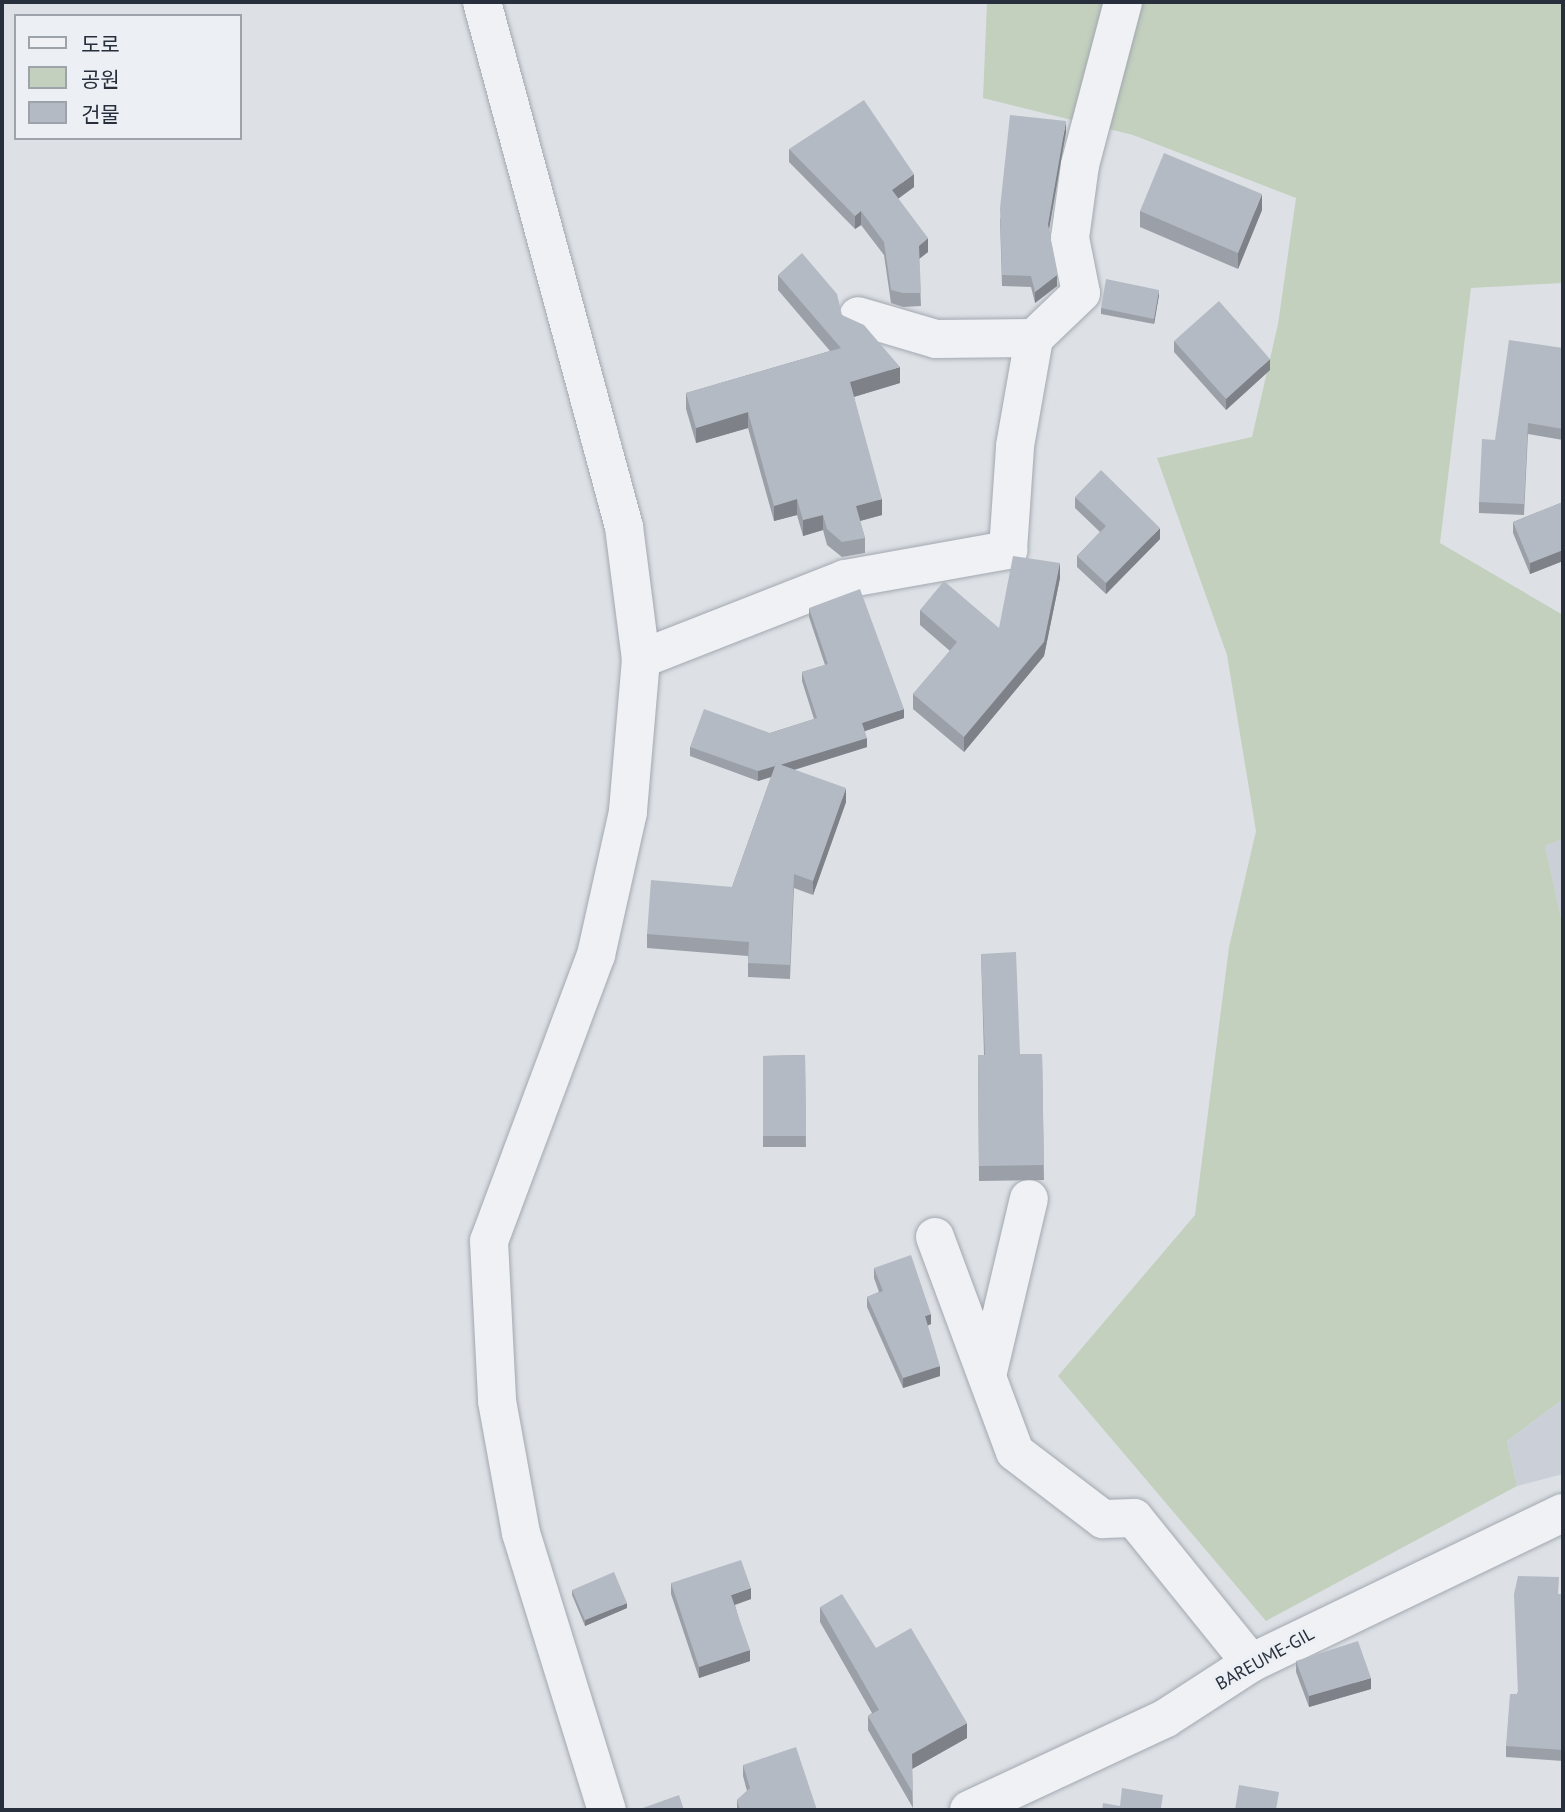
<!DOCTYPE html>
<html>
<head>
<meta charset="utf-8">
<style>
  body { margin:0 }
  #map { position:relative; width:1565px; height:1812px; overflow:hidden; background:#dde1e6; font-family:"PT Sans","Noto Sans KR",sans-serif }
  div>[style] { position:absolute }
  .built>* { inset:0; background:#cbd0d8 }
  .green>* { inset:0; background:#c3d0be }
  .roads { filter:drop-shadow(0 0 2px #a3a8b0) drop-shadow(0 0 2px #a3a8b0) }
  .minor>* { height:38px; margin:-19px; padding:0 19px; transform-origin:19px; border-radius:19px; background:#eff1f5 }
  .tertiary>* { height:38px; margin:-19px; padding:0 19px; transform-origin:19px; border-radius:19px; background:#eff1f5 }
  .wall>* { inset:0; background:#9ba0a8 }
  .shaded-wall>* { inset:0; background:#7e8288 }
  .building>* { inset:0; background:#b4bac3 }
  span { translate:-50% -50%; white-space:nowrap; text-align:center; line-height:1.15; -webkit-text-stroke:6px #ecf0f4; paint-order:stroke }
  .street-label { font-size:18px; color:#272f3c }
  .frame { position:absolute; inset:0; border:4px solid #272f3c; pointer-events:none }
  .legend { position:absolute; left:14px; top:14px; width:228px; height:126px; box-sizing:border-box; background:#ecf0f4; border:2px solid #9da3aa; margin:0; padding:9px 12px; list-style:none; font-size:21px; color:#272f3c }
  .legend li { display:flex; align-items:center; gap:14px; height:35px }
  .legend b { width:35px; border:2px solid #9da3aa }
</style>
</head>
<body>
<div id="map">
  <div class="built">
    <div style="clip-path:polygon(1563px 839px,1563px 927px,1545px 846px)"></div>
    <div style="clip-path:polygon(1563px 1399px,1563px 1474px,1517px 1486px,1507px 1441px)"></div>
  </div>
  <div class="green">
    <div style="clip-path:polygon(987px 2px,1563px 2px,1563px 283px,1471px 288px,1440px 543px,1563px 615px,1563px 839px,1545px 846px,1563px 927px,1563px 1399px,1507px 1441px,1517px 1486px,1266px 1621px,1058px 1376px,1195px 1215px,1229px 947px,1256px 831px,1227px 655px,1157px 458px,1252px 437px,1278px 324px,1296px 198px,1133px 135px,983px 98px)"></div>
  </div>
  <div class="roads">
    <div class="minor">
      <div style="left:1034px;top:338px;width:65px;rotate:-43.8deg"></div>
      <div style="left:1081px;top:293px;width:56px;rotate:-101.3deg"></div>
      <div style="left:1070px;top:238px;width:74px;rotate:-82.2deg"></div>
      <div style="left:1080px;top:165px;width:169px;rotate:-75.2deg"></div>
      <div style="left:641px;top:659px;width:219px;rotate:-21.4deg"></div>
      <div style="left:845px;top:579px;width:166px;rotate:-10.1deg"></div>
      <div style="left:1008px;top:550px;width:104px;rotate:-86.1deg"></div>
      <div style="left:1015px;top:446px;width:110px;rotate:-80deg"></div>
      <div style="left:1034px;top:338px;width:98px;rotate:179.4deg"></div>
      <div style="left:936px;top:339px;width:81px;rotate:-163.6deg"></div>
      <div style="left:935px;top:1237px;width:229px;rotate:69.6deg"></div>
      <div style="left:1015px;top:1452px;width:111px;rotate:37.3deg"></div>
      <div style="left:1103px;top:1519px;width:31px;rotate:-2deg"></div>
      <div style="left:1134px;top:1518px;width:186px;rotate:51.1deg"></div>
      <div style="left:987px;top:1376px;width:182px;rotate:-76.7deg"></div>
    </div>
    <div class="tertiary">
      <div style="left:482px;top:2px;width:544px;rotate:74.86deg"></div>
      <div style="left:624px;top:527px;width:133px;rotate:82.7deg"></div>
      <div style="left:641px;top:659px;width:154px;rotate:94.9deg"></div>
      <div style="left:628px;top:812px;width:147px;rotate:102.6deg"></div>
      <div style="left:596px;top:955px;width:305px;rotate:110.5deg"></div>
      <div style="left:489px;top:1241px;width:160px;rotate:87.1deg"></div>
      <div style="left:497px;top:1401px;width:134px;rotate:79.7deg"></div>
      <div style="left:521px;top:1533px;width:290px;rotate:72.8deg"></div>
      <div style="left:969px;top:1810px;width:217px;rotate:-25deg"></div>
      <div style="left:1166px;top:1718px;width:101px;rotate:-32.9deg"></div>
      <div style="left:1251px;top:1663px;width:346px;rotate:-25.7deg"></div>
    </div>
  </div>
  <div class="wall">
    <div style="clip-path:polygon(1066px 132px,1049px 229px,1057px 286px,1035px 303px,1031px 287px,1002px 286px,1000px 219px)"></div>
    <div style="clip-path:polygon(789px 149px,914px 187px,898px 199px,928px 252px,919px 259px,921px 306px,903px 307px,891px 303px,884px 255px,861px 225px,855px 229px,789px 162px)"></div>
    <div style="clip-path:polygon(1262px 210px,1238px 269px,1140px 227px,1140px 211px)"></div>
    <div style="clip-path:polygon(778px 275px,842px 315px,900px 383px,854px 397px,882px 515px,860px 521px,865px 538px,865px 553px,842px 557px,827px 545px,823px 530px,803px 536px,797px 515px,774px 521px,748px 428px,696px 443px,686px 409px,686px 393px,830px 351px,778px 290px)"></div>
    <div style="clip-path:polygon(1159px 295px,1154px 324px,1101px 314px,1101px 308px)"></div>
    <div style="clip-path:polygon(1174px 341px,1270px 370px,1226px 410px,1174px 352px)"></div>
    <div style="clip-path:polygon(1563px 348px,1563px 440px,1528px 434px,1524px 515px,1479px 513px,1479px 502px,1495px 440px)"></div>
    <div style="clip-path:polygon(1075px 497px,1160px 539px,1106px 594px,1077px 567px,1077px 556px,1100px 532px,1075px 508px)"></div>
    <div style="clip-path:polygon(1563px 502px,1563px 561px,1530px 574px,1513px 533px,1513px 522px)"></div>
    <div style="clip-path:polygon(1060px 578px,1044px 656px,964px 752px,913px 709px,913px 694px,950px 651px,920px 625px,920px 610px,999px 628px)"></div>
    <div style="clip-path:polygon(809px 608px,904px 718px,865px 731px,867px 747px,794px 770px,846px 802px,813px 895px,794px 888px,790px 979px,748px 977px,748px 956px,647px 948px,647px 934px,732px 887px,771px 777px,758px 781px,690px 756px,690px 747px,770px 733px,814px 719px,802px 681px,802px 672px,825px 665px,809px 617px)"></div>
    <div style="clip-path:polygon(981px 954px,1020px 1054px,1042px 1054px,1044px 1180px,979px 1181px,978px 1055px,984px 1055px)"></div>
    <div style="clip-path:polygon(805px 1055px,806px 1147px,763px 1147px,763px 1056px)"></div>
    <div style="clip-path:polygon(874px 1268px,931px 1324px,927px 1325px,940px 1376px,903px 1388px,867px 1307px,867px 1297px,879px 1292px,874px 1278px)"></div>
    <div style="clip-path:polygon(671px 1583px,751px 1599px,735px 1605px,750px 1661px,699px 1678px,671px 1594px)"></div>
    <div style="clip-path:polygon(572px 1590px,627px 1608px,585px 1626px,572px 1595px)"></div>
    <div style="clip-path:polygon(1559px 1594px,1563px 1594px,1563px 1761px,1506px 1757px,1506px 1746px,1517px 1694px)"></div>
    <div style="clip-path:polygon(820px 1607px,876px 1648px,967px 1738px,912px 1769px,913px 1808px,868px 1730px,868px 1716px,872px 1713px,820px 1622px)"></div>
    <div style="clip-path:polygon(1296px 1661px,1371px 1689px,1309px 1707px,1296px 1672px)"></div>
    <div style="clip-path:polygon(743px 1765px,817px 1810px,737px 1810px,737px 1800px,747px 1791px,743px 1776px)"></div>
  </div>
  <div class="shaded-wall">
    <div style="clip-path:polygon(1066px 121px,1066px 132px,1048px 235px,1048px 224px)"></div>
    <div style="clip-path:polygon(914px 174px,914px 187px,892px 203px,892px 190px)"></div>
    <div style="clip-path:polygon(1262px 194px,1262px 210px,1238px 269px,1238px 253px)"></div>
    <div style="clip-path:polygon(861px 211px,861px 225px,855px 229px,855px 216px)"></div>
    <div style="clip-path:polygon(928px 238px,928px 252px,919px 259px,919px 246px)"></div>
    <div style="clip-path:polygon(1057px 275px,1057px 286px,1035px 303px,1035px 292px)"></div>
    <div style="clip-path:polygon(1159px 290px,1159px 295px,1154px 324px,1154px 319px)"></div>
    <div style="clip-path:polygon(1270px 359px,1270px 370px,1226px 410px,1226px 399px)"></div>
    <div style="clip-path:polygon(900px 367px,900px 383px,850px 398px,850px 382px)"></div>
    <div style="clip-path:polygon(748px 412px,748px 428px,696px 443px,696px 428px)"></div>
    <div style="clip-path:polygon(797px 499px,797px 515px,774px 521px,774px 506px)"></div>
    <div style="clip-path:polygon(882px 499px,882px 515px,856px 522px,856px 506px)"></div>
    <div style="clip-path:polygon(823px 515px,823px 530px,803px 536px,803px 520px)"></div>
    <div style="clip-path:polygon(1160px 528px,1160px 539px,1106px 594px,1106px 583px)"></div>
    <div style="clip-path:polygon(1563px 550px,1563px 561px,1530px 574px,1530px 563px)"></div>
    <div style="clip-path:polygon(1060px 563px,1060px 578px,1044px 656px,964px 752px,964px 737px)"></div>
    <div style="clip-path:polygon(904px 709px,904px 718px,862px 732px,862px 723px)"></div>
    <div style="clip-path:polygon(867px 738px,867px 747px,758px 781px,758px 771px)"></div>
    <div style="clip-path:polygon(846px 788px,846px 802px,813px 895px,813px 881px)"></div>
    <div style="clip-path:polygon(931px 1314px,931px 1324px,925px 1327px,925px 1316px)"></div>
    <div style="clip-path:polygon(940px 1366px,940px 1376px,903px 1388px,903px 1378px)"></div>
    <div style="clip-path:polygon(751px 1588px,751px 1599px,731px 1606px,731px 1595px)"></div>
    <div style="clip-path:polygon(627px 1603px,627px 1608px,585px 1626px,585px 1620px)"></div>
    <div style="clip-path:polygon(750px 1650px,750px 1661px,699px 1678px,699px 1667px)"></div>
    <div style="clip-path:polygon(1371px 1678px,1371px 1689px,1309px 1707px,1309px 1696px)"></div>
    <div style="clip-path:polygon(967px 1723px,967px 1738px,912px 1769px,912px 1754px)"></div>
  </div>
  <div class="building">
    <div style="clip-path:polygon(864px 100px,914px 174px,892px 190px,928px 238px,919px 246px,921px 293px,903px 293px,891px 290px,884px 242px,861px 211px,855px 216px,789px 149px)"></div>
    <div style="clip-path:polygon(1010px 115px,1066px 121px,1048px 224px,1057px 275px,1035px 292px,1031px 276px,1002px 275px,1000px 208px)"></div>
    <div style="clip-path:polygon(1164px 153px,1262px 194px,1238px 253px,1140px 211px)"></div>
    <div style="clip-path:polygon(802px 253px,837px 294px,842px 315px,864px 325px,900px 367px,850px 382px,882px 499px,856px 506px,865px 538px,842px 542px,827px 529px,823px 515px,803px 520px,797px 499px,774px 506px,748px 412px,696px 428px,686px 393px,841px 348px,778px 275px)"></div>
    <div style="clip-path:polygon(1106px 279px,1159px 290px,1154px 319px,1101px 308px)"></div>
    <div style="clip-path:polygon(1219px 301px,1270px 359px,1226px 399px,1174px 341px)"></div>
    <div style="clip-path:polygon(1509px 340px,1563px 348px,1563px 429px,1528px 423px,1524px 504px,1479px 502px,1482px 439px,1495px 440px)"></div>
    <div style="clip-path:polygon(1101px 470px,1160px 528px,1106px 583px,1077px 556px,1106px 526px,1075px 497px)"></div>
    <div style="clip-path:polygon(1563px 502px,1563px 550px,1530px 563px,1513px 522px)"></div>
    <div style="clip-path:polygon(1013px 556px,1060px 563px,1044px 642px,964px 737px,913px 694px,957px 642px,920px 610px,944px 581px,999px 628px)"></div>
    <div style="clip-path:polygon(860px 589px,904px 709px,862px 723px,867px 738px,780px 765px,776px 763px,775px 766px,758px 771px,690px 747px,704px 709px,770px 733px,817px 718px,802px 672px,828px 664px,809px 608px)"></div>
    <div style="clip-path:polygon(776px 763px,846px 788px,813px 881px,794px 874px,790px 965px,748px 963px,749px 942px,647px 934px,651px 880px,732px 887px)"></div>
    <div style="clip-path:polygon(1016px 952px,1020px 1054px,1042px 1054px,1044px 1165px,979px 1166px,978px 1055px,985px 1055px,981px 954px)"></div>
    <div style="clip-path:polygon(805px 1055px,806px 1136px,763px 1136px,763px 1056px)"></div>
    <div style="clip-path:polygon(911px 1255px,931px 1314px,925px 1316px,940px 1366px,903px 1378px,867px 1297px,883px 1291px,874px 1268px)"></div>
    <div style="clip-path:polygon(741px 1560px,751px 1588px,731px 1595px,750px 1650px,699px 1667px,671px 1583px)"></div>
    <div style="clip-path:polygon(614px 1572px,627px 1603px,585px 1620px,572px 1590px)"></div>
    <div style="clip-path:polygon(1518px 1576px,1559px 1577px,1558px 1594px,1563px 1594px,1563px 1750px,1506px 1746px,1510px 1694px,1518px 1694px,1514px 1594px)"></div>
    <div style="clip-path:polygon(842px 1594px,876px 1648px,911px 1628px,967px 1723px,912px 1754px,913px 1793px,868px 1716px,879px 1710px,820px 1607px)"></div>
    <div style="clip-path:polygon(1358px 1641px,1371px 1678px,1309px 1696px,1296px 1661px)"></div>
    <div style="clip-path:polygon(796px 1747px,817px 1810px,740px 1810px,737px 1800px,750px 1788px,743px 1765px)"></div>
    <div style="clip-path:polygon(1239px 1785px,1279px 1792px,1276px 1810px,1235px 1810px)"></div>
    <div style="clip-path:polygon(1122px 1788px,1163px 1795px,1161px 1808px,1172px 1810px,1102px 1810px,1103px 1803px,1120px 1806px)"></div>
    <div style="clip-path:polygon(679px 1795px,684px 1810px,640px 1810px,640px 1809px)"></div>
  </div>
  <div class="street-label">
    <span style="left:1265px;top:1659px;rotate:-29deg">BAREUME-GIL</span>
  </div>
  <div class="frame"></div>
  <ul class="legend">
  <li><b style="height:9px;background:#eff1f5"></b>도로</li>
  <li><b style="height:19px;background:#c3d0be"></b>공원</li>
  <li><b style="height:19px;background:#b4bac3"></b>건물</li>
  </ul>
</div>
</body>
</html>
